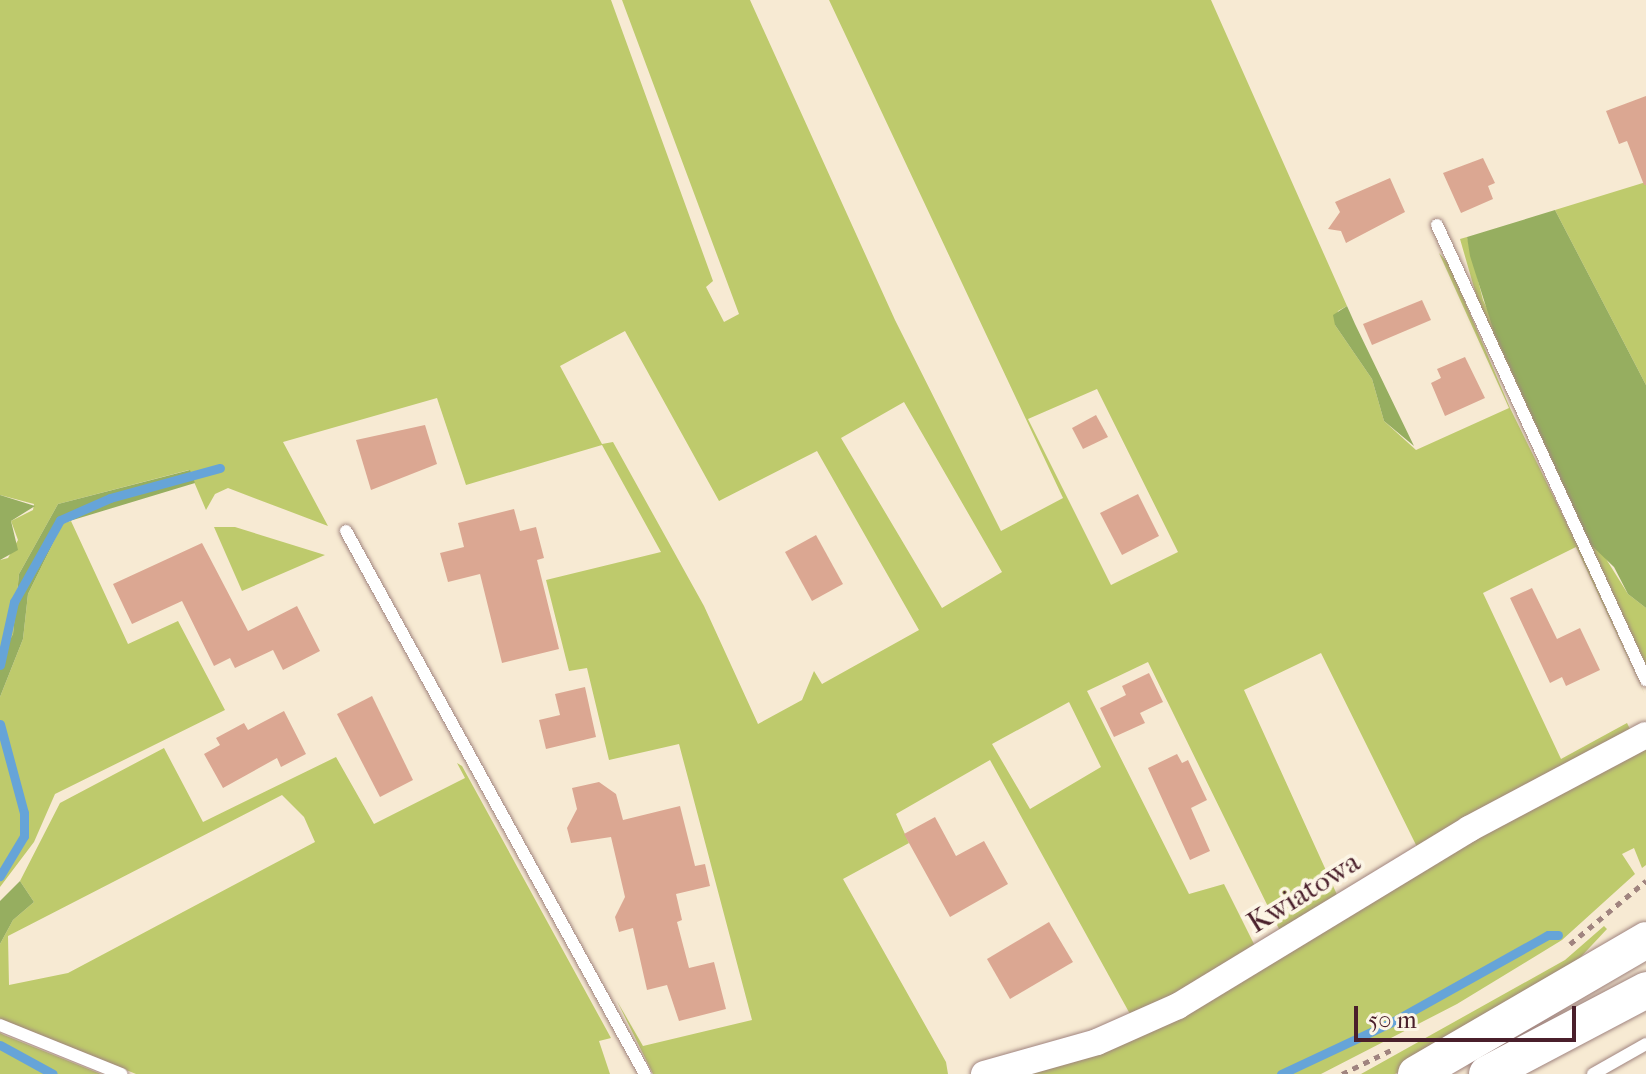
<!DOCTYPE html>
<html>
<head>
<meta charset="utf-8">
<style>
  body { margin:0 }
  #map { position:relative; width:1646px; height:1074px; overflow:hidden; background:#f7ead3; font-family:"IM FELL French Canon",serif }
  div>[style] { position:absolute }
  .green>* { inset:0; background:#beca6c }
  .forest>* { inset:0; background:#96ae60 }
  .stream>* { height:9px; margin:-4.5px; padding:0 4.5px; transform-origin:4.5px; border-radius:4.5px; background:#66a4d8 }
  .building>* { inset:0; background:#dba792 }
  .path>* { height:5px; margin-top:-2.5px; transform-origin:0; background:repeating-linear-gradient(90deg,#a0847f 0 6px,transparent 0 12px) }
  .roads { filter:drop-shadow(0 0 2px #a0847f) drop-shadow(0 0 2px #a0847f) }
  .service>* { height:12px; margin:-6px; padding:0 6px; transform-origin:6px; border-radius:6px; background:#fff }
  .minor>* { height:26px; margin:-13px; padding:0 13px; transform-origin:13px; border-radius:13px; background:#fff }
  .secondary>* { height:36px; margin:-18px; padding:0 18px; transform-origin:18px; border-radius:18px; background:#fff }
  span { translate:-50% -50%; white-space:nowrap; text-align:center; line-height:1.15; -webkit-text-stroke:8px #fcf5e5; paint-order:stroke }
  .street-label { font-size:30px; color:#4a1f2b }
  .scale { position:absolute; left:1354px; top:1006px; width:222px; height:36px; box-sizing:border-box; border:4px solid #4a1f2b; border-top:0; padding-left:10px; font-size:24px; line-height:28px; white-space:nowrap; color:#4a1f2b; -webkit-text-stroke:6px #fcf5e5; paint-order:stroke }
</style>
</head>
<body>
<div id="map">
  <div class="green">
    <div style="clip-path:polygon(evenodd,0 0,611px 0,713px 281px,706px 287px,724px 322px,739px 314px,622px 0,750px 0,895px 320px,1001px 531px,1063px 498px,829px 0,1211px 0,1347px 306px,1338px 311px,1335px 325px,1372px 379px,1384px 421px,1416px 450px,1509px 408px,1439px 253px,1449px 264px,1510px 408px,1578px 546px,1646px 697px,1576px 547px,1483px 593px,1561px 759px,1627px 723px,1633px 735px,1419px 851px,1321px 653px,1244px 690px,1339px 899px,1281px 933px,1148px 662px,1087px 691px,1189px 894px,1224px 884px,1257px 950px,1228px 972px,1130px 1014px,990px 760px,896px 814px,909px 843px,843px 879px,946px 1062px,948px 1074px,653px 1074px,617px 1001px,643px 1046px,752px 1020px,679px 744px,609px 760px,587px 668px,569px 671px,546px 580px,661px 552px,602px 445px,466px 485px,437px 398px,283px 442px,328px 526px,228px 488px,215px 494px,206px 510px,189px 470px,58px 504px,19px 574px,13px 634px,0 659px,0 560px,8px 558px,18px 540px,11px 521px,33px 510px,34px 504px,0 495px,0 0,625px 331px,719px 501px,817px 451px,919px 630px,822px 684px,814px 671px,802px 700px,758px 724px,704px 606px,613px 442px,602px 444px,560px 366px,625px 331px,0 0,1097px 389px,1178px 552px,1111px 585px,1028px 419px,1097px 389px,0 0,904px 402px,1002px 572px,942px 608px,841px 438px,904px 402px,0 0,1069px 702px,1101px 767px,1030px 809px,992px 744px,1069px 702px)"></div>
    <div style="clip-path:polygon(1646px 182px,1646px 385px,1555px 210px)"></div>
    <div style="clip-path:polygon(1467px 237px,1483px 300px,1603px 554px,1628px 594px,1646px 608px,1646px 665px,1479px 305px,1460px 239px)"></div>
    <div style="clip-path:polygon(71px 521px,128px 644px,178px 621px,225px 710px,55px 794px,34px 842px,0 887px,0 697px,23px 639px,28px 594px,63px 523px)"></div>
    <div style="clip-path:polygon(214px 527px,235px 527px,325px 555px,242px 591px)"></div>
    <div style="clip-path:polygon(1646px 746px,1646px 865px,1642px 868px,1634px 848px,1622px 854px,1635px 874px,1562px 940px,1457px 1004px,1321px 1074px,1015px 1074px,1083px 1054px,1442px 853px)"></div>
    <div style="clip-path:polygon(evenodd,164px 748px,203px 822px,336px 757px,374px 824px,465px 778px,457px 763px,462px 766px,611px 1038px,599px 1041px,610px 1074px,136px 1074px,0 1019px,0 944px,13px 920px,34px 902px,20px 881px,60px 803px,164px 748px,282px 795px,304px 817px,315px 842px,68px 973px,9px 985px,8px 936px,282px 795px)"></div>
    <div style="clip-path:polygon(1604px 926px,1607px 929px,1562px 977px,1441px 1050px,1395px 1074px,1361px 1074px,1565px 960px)"></div>
    <div style="clip-path:polygon(0 1033px,4px 1035px,101px 1074px,0 1074px)"></div>
  </div>
  <div class="forest">
    <div style="clip-path:polygon(1555px 210px,1646px 385px,1646px 608px,1628px 594px,1614px 567px,1591px 545px,1494px 332px,1470px 256px,1467px 237px)"></div>
    <div style="clip-path:polygon(1347px 306px,1355px 324px,1414px 446px,1384px 421px,1372px 379px,1335px 325px,1333px 315px)"></div>
    <div style="clip-path:polygon(190px 470px,195px 483px,63px 523px,28px 594px,23px 639px,0 697px,0 659px,13px 634px,19px 574px,58px 504px)"></div>
    <div style="clip-path:polygon(0 495px,35px 506px,11px 521px,18px 550px,0 560px)"></div>
    <div style="clip-path:polygon(20px 881px,34px 902px,13px 920px,0 944px,0 901px)"></div>
  </div>
  <div class="stream">
    <div style="left:0;top:665px;width:65px;rotate:-77.5deg"></div>
    <div style="left:14px;top:602px;width:94px;rotate:-60.7deg"></div>
    <div style="left:60px;top:520px;width:55px;rotate:-23.7deg"></div>
    <div style="left:110px;top:498px;width:114px;rotate:-15.3deg"></div>
    <div style="left:0;top:724px;width:92px;rotate:74.9deg"></div>
    <div style="left:24px;top:813px;width:23px;rotate:90deg"></div>
    <div style="left:24px;top:836px;width:47px;rotate:121deg"></div>
    <div style="left:0;top:1045px;width:60px;rotate:28.7deg"></div>
    <div style="left:1281px;top:1074px;width:125px;rotate:-25.1deg"></div>
    <div style="left:1394px;top:1021px;width:176px;rotate:-29.2deg"></div>
    <div style="left:1548px;top:935px;width:10px"></div>
  </div>
  <div class="building">
    <div style="clip-path:polygon(1646px 96px,1646px 185px,1644px 185px,1627px 141px,1619px 144px,1606px 111px)"></div>
    <div style="clip-path:polygon(1483px 158px,1495px 183px,1488px 186px,1493px 199px,1461px 213px,1443px 173px)"></div>
    <div style="clip-path:polygon(1390px 178px,1405px 212px,1346px 243px,1341px 231px,1328px 229px,1340px 212px,1335px 202px)"></div>
    <div style="clip-path:polygon(1422px 300px,1431px 320px,1372px 345px,1363px 324px)"></div>
    <div style="clip-path:polygon(1465px 357px,1485px 398px,1445px 416px,1431px 383px,1441px 378px,1437px 369px)"></div>
    <div style="clip-path:polygon(1096px 415px,1108px 437px,1083px 449px,1072px 428px)"></div>
    <div style="clip-path:polygon(425px 425px,437px 464px,371px 490px,356px 440px)"></div>
    <div style="clip-path:polygon(1138px 494px,1159px 536px,1122px 555px,1100px 513px)"></div>
    <div style="clip-path:polygon(514px 509px,520px 531px,536px 527px,544px 558px,537px 560px,559px 649px,502px 663px,480px 574px,448px 582px,440px 553px,464px 547px,458px 523px)"></div>
    <div style="clip-path:polygon(816px 535px,843px 584px,812px 601px,785px 552px)"></div>
    <div style="clip-path:polygon(202px 543px,248px 631px,297px 606px,320px 651px,283px 670px,273px 650px,235px 668px,230px 658px,214px 666px,182px 601px,132px 624px,113px 584px)"></div>
    <div style="clip-path:polygon(1532px 588px,1557px 639px,1580px 628px,1600px 670px,1566px 686px,1562px 677px,1550px 683px,1510px 598px)"></div>
    <div style="clip-path:polygon(1149px 673px,1163px 702px,1140px 713px,1145px 723px,1114px 737px,1100px 708px,1126px 695px,1122px 686px)"></div>
    <div style="clip-path:polygon(585px 687px,596px 737px,546px 749px,539px 720px,560px 715px,555px 694px)"></div>
    <div style="clip-path:polygon(372px 696px,413px 780px,380px 797px,337px 714px)"></div>
    <div style="clip-path:polygon(284px 711px,306px 754px,281px 767px,277px 758px,223px 788px,204px 754px,220px 745px,216px 738px,244px 723px,248px 730px)"></div>
    <div style="clip-path:polygon(1177px 754px,1182px 763px,1188px 760px,1207px 800px,1191px 808px,1210px 851px,1190px 860px,1148px 768px)"></div>
    <div style="clip-path:polygon(599px 782px,616px 794px,623px 820px,680px 806px,695px 866px,705px 864px,710px 886px,676px 894px,682px 920px,677px 922px,689px 968px,714px 962px,726px 1009px,679px 1021px,667px 985px,647px 990px,633px 928px,619px 932px,615px 917px,625px 897px,611px 837px,571px 843px,567px 828px,577px 809px,572px 788px)"></div>
    <div style="clip-path:polygon(935px 817px,956px 856px,984px 841px,1008px 884px,950px 917px,904px 834px)"></div>
    <div style="clip-path:polygon(1049px 922px,1073px 962px,1010px 999px,987px 959px)"></div>
  </div>
  <div class="path">
    <div style="left:1570px;top:944px;width:99px;rotate:-39.7deg"></div>
    <div style="left:1342px;top:1074px;width:57px;rotate:-26.1deg"></div>
  </div>
  <div class="roads">
    <div class="service">
      <div style="left:1437px;top:225px;width:501px;rotate:65.33deg"></div>
      <div style="left:346px;top:531px;width:620px;rotate:61.16deg"></div>
      <div style="left:0;top:1025px;width:131px;rotate:22deg"></div>
      <div style="left:1593px;top:1074px;width:61px;rotate:-29.5deg"></div>
    </div>
    <div class="minor">
      <div style="left:984px;top:1074px;width:117px;rotate:-15.8deg"></div>
      <div style="left:1097px;top:1042px;width:89px;rotate:-24deg"></div>
      <div style="left:1178px;top:1006px;width:341px;rotate:-31.3deg"></div>
      <div style="left:1469px;top:829px;width:200px;rotate:-28deg"></div>
    </div>
    <div class="secondary">
      <div style="left:1416px;top:1074px;width:266px;rotate:-30.2deg"></div>
      <div style="left:1487px;top:1074px;width:180px;rotate:-27.8deg"></div>
    </div>
  </div>
  <div class="street-label">
    <span style="left:1304px;top:893px;rotate:-32deg">Kwiatowa</span>
  </div>
  <div class="scale">50 m</div>
</div>
</body>
</html>
